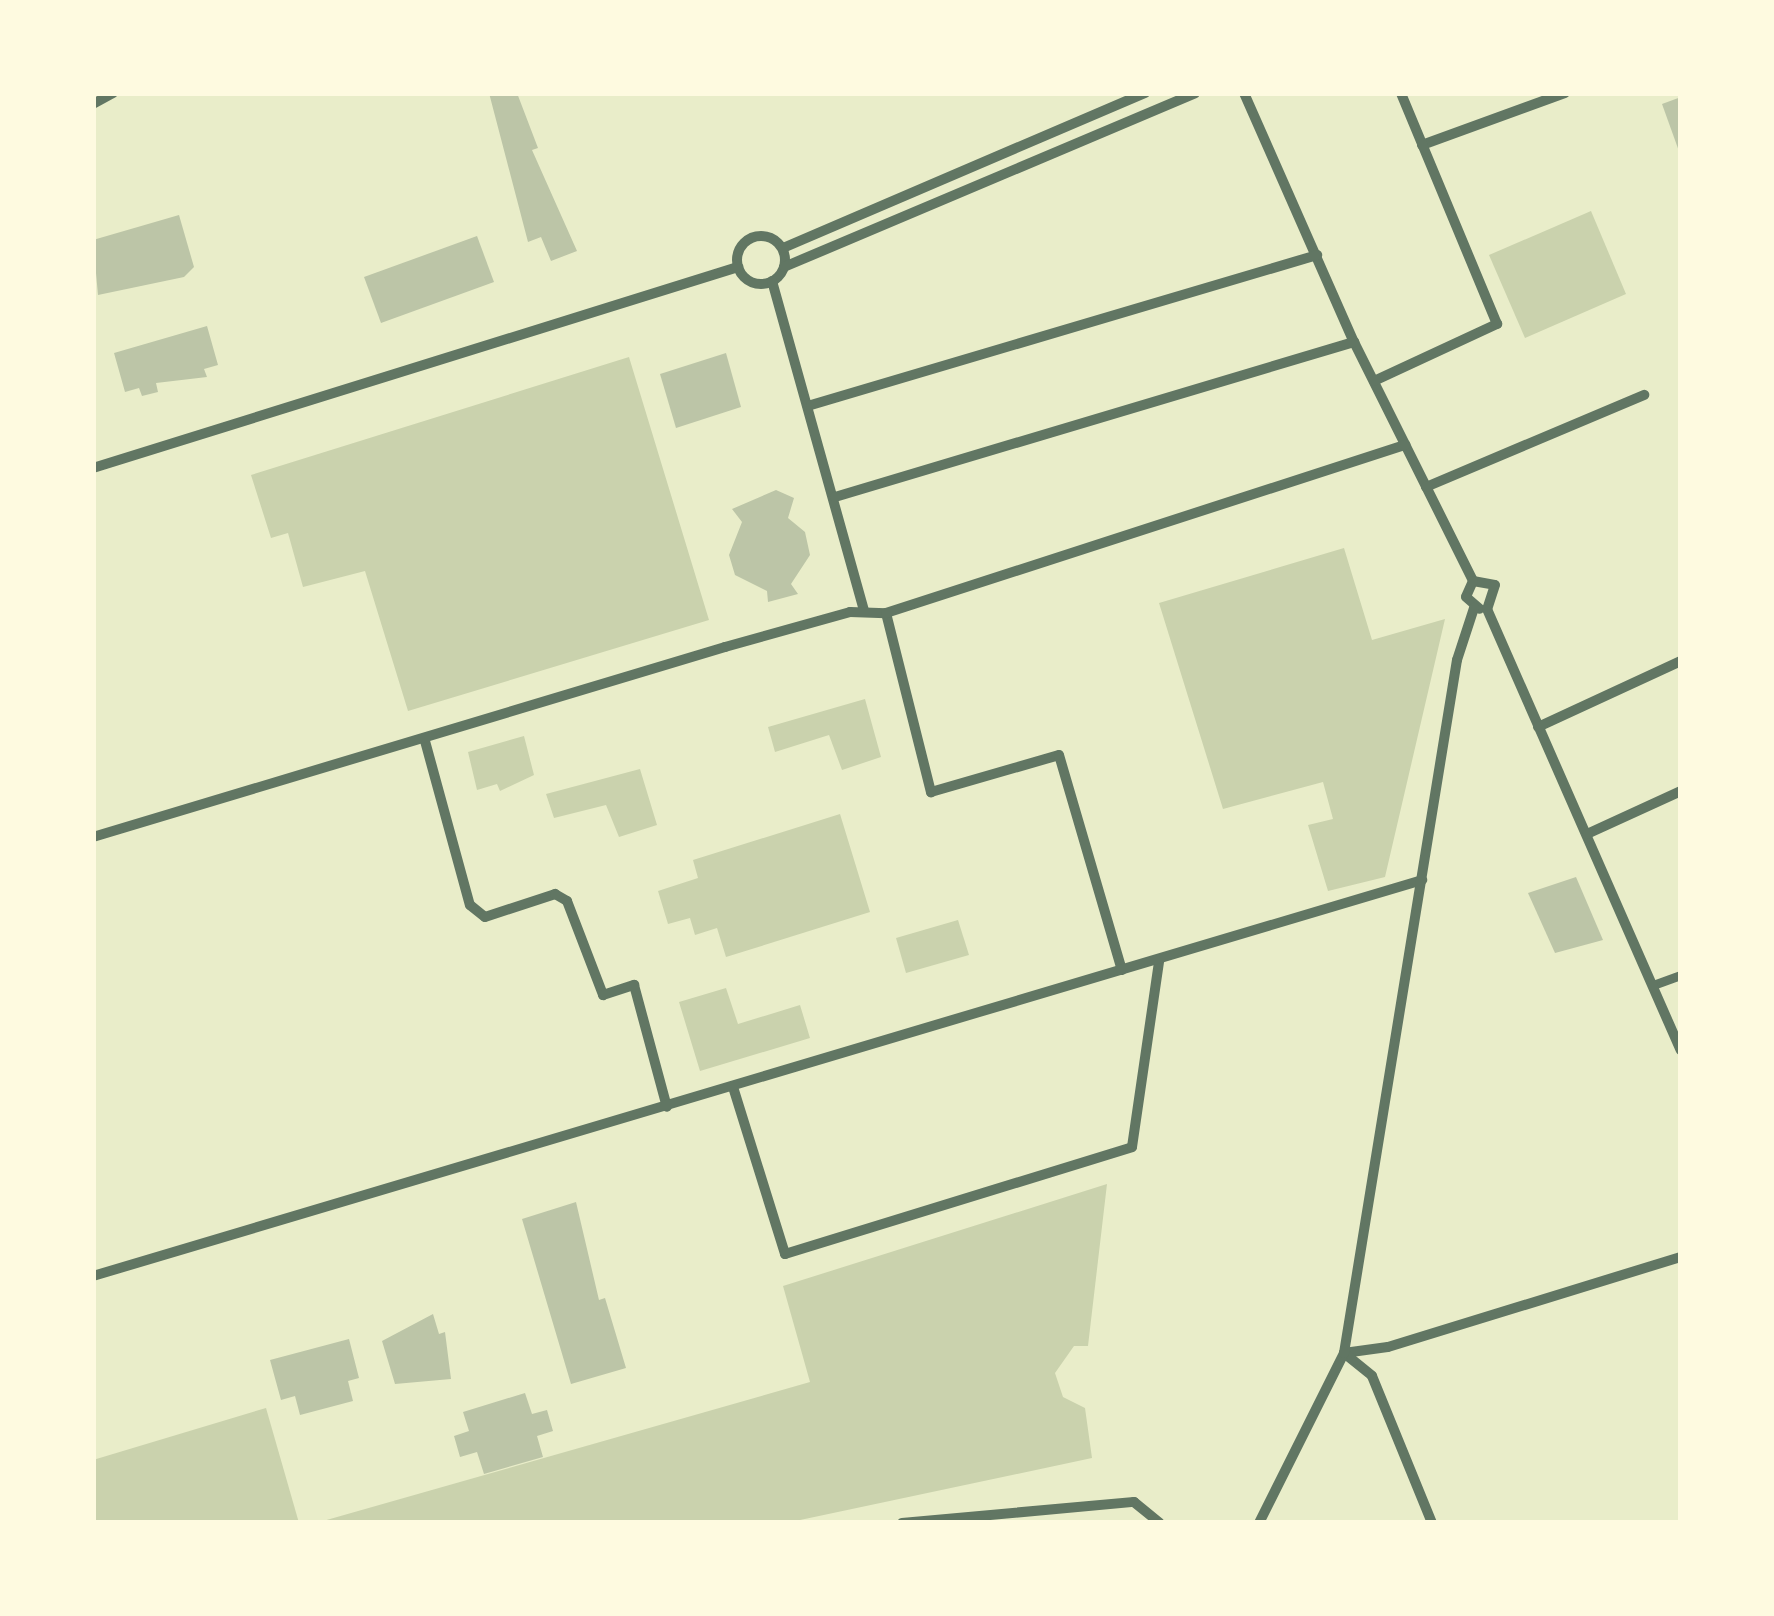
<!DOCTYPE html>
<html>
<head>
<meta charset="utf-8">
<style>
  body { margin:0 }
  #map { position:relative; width:1774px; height:1616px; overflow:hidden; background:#e9edc9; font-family:"Nunito Sans",sans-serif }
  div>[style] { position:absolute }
  .green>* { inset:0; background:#cad2ad }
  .building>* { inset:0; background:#bcc5a7 }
  .pedestrian>* { height:9px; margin:-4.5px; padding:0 4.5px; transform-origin:4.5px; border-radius:4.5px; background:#617663 }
  .minor>* { height:10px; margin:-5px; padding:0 5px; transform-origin:5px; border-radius:5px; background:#617663 }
  .minor>.ring { margin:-5px; padding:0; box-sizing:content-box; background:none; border:10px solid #617663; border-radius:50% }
  span { translate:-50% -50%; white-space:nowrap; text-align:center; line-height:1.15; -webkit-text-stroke:10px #fefae0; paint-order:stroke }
  .frame { position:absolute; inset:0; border:96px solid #fefae0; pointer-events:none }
</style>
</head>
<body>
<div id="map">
  <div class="green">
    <div style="clip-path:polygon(1591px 211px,1626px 294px,1525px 338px,1489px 255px)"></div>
    <div style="clip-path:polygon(629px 357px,709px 620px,408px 711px,365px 571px,303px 587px,288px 533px,271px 538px,251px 475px)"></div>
    <div style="clip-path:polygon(1344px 548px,1372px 640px,1445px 619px,1385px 877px,1328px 891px,1308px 825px,1333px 819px,1323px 782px,1223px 809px,1159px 603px)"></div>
    <div style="clip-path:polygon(865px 699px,881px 757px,842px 770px,829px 735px,775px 752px,768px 727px)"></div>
    <div style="clip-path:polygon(524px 736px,534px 775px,500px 791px,497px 784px,477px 790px,468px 752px)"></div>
    <div style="clip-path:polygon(640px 769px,657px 825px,619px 837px,606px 805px,554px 818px,546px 794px)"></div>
    <div style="clip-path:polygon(840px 814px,870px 912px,726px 957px,717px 928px,695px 935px,690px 918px,668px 924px,658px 891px,698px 878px,693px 860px)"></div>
    <div style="clip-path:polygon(958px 920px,969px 955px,906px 973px,896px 938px)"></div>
    <div style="clip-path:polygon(726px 988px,738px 1024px,800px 1005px,810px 1038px,700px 1071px,679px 1002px)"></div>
    <div style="clip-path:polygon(1107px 1184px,1088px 1346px,1074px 1346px,1055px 1373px,1063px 1397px,1085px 1408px,1092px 1458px,786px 1523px,316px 1523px,810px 1382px,783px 1286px)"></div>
    <div style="clip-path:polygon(266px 1408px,299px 1523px,93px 1523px,93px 1460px)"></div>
  </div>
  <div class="building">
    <div style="clip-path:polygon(489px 93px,517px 93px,538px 148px,532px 150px,577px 251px,551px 261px,541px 237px,528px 242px)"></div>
    <div style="clip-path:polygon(1681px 97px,1681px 154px,1680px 154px,1662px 104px)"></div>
    <div style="clip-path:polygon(179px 215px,194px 267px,184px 277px,98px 295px,93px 240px)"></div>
    <div style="clip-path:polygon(477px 236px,494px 282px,381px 323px,364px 277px)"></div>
    <div style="clip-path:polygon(207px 326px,218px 365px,204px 369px,207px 377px,156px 383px,158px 392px,142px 396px,139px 388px,125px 392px,114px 353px)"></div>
    <div style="clip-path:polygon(726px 353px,741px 407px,676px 428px,660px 374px)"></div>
    <div style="clip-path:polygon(776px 490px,794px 498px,788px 518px,805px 532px,810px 555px,791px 584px,798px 594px,768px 602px,767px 591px,735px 575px,729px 555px,742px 522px,732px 509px)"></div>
    <div style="clip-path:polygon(1576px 877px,1603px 940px,1555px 953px,1528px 893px)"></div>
    <div style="clip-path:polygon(576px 1202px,599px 1300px,605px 1298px,626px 1368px,571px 1384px,522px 1219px)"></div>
    <div style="clip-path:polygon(433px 1314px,439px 1334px,445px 1332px,451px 1379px,395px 1384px,382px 1341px)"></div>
    <div style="clip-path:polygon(349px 1339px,359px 1378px,348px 1381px,353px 1401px,300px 1415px,295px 1396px,281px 1400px,270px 1360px)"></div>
    <div style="clip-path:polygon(525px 1393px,532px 1414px,547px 1410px,553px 1431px,537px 1436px,543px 1457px,484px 1474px,477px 1452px,460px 1457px,454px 1436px,469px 1431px,463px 1412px)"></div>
  </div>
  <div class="pedestrian">
    <div style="left:1653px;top:985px;width:30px;rotate:-20deg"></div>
  </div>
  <div class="minor">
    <div style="left:1244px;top:93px;width:272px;rotate:66.2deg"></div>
    <div style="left:1354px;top:342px;width:267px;rotate:63.5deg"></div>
    <div style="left:93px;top:104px;width:23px;rotate:-29deg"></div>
    <div style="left:1422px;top:145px;width:152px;rotate:-20deg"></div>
    <div class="ring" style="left:737px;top:236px;width:38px;height:38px"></div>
    <div style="left:783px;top:248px;width:394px;rotate:-23.2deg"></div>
    <div style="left:784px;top:267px;width:446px;rotate:-22.9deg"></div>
    <div style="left:772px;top:281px;width:342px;rotate:74.4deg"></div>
    <div style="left:1374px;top:381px;width:136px;rotate:-24.9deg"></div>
    <div style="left:1497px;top:324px;width:250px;rotate:-112.6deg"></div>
    <div style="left:811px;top:405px;width:528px;rotate:-16.51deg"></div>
    <div style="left:93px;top:468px;width:676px;rotate:-17.31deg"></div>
    <div style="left:1426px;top:487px;width:237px;rotate:-22.9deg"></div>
    <div style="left:835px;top:497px;width:542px;rotate:-16.63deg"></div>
    <div style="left:1473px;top:581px;width:22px;rotate:10deg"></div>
    <div style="left:1495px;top:585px;width:25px;rotate:108deg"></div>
    <div style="left:1473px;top:581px;width:17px;rotate:114deg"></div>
    <div style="left:1466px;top:597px;width:18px;rotate:41deg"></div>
    <div style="left:1487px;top:609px;width:482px;rotate:66.3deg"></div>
    <div style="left:886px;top:613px;width:185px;rotate:75.9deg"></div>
    <div style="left:931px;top:792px;width:133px;rotate:-16.1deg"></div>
    <div style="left:1059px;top:755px;width:224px;rotate:73.7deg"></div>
    <div style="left:1538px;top:727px;width:157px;rotate:-24.8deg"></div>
    <div style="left:425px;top:741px;width:170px;rotate:74.7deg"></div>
    <div style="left:470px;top:905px;width:19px;rotate:39deg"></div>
    <div style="left:485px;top:917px;width:74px;rotate:-18.2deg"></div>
    <div style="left:555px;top:894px;width:14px;rotate:30deg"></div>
    <div style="left:567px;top:901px;width:101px;rotate:69deg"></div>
    <div style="left:603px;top:995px;width:33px;rotate:-18deg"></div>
    <div style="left:634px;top:985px;width:126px;rotate:74.9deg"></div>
    <div style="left:1587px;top:834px;width:103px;rotate:-24.6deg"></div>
    <div style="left:93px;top:837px;width:660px;rotate:-16.73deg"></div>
    <div style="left:725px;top:647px;width:130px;rotate:-15.6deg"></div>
    <div style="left:850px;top:612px;width:36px;rotate:2deg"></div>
    <div style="left:886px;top:613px;width:546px;rotate:-17.94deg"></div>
    <div style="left:733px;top:1087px;width:175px;rotate:72.7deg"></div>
    <div style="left:785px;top:1254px;width:363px;rotate:-17.1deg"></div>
    <div style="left:1132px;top:1147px;width:187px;rotate:-81.7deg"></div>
    <div style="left:93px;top:1276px;width:1387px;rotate:-16.59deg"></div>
    <div style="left:1344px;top:1353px;width:44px;rotate:-7.8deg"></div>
    <div style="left:1388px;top:1347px;width:307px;rotate:-17.1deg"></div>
    <div style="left:1344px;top:1353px;width:36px;rotate:39deg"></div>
    <div style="left:1372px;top:1376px;width:159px;rotate:67.8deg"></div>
    <div style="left:902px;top:1523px;width:233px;rotate:-5.2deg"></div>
    <div style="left:1134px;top:1502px;width:33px;rotate:39deg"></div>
    <div style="left:1259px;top:1523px;width:190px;rotate:-63.4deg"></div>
    <div style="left:1344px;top:1353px;width:702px;rotate:-80.74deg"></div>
    <div style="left:1457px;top:660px;width:55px;rotate:-71.9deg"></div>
  </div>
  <div class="frame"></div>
</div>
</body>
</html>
